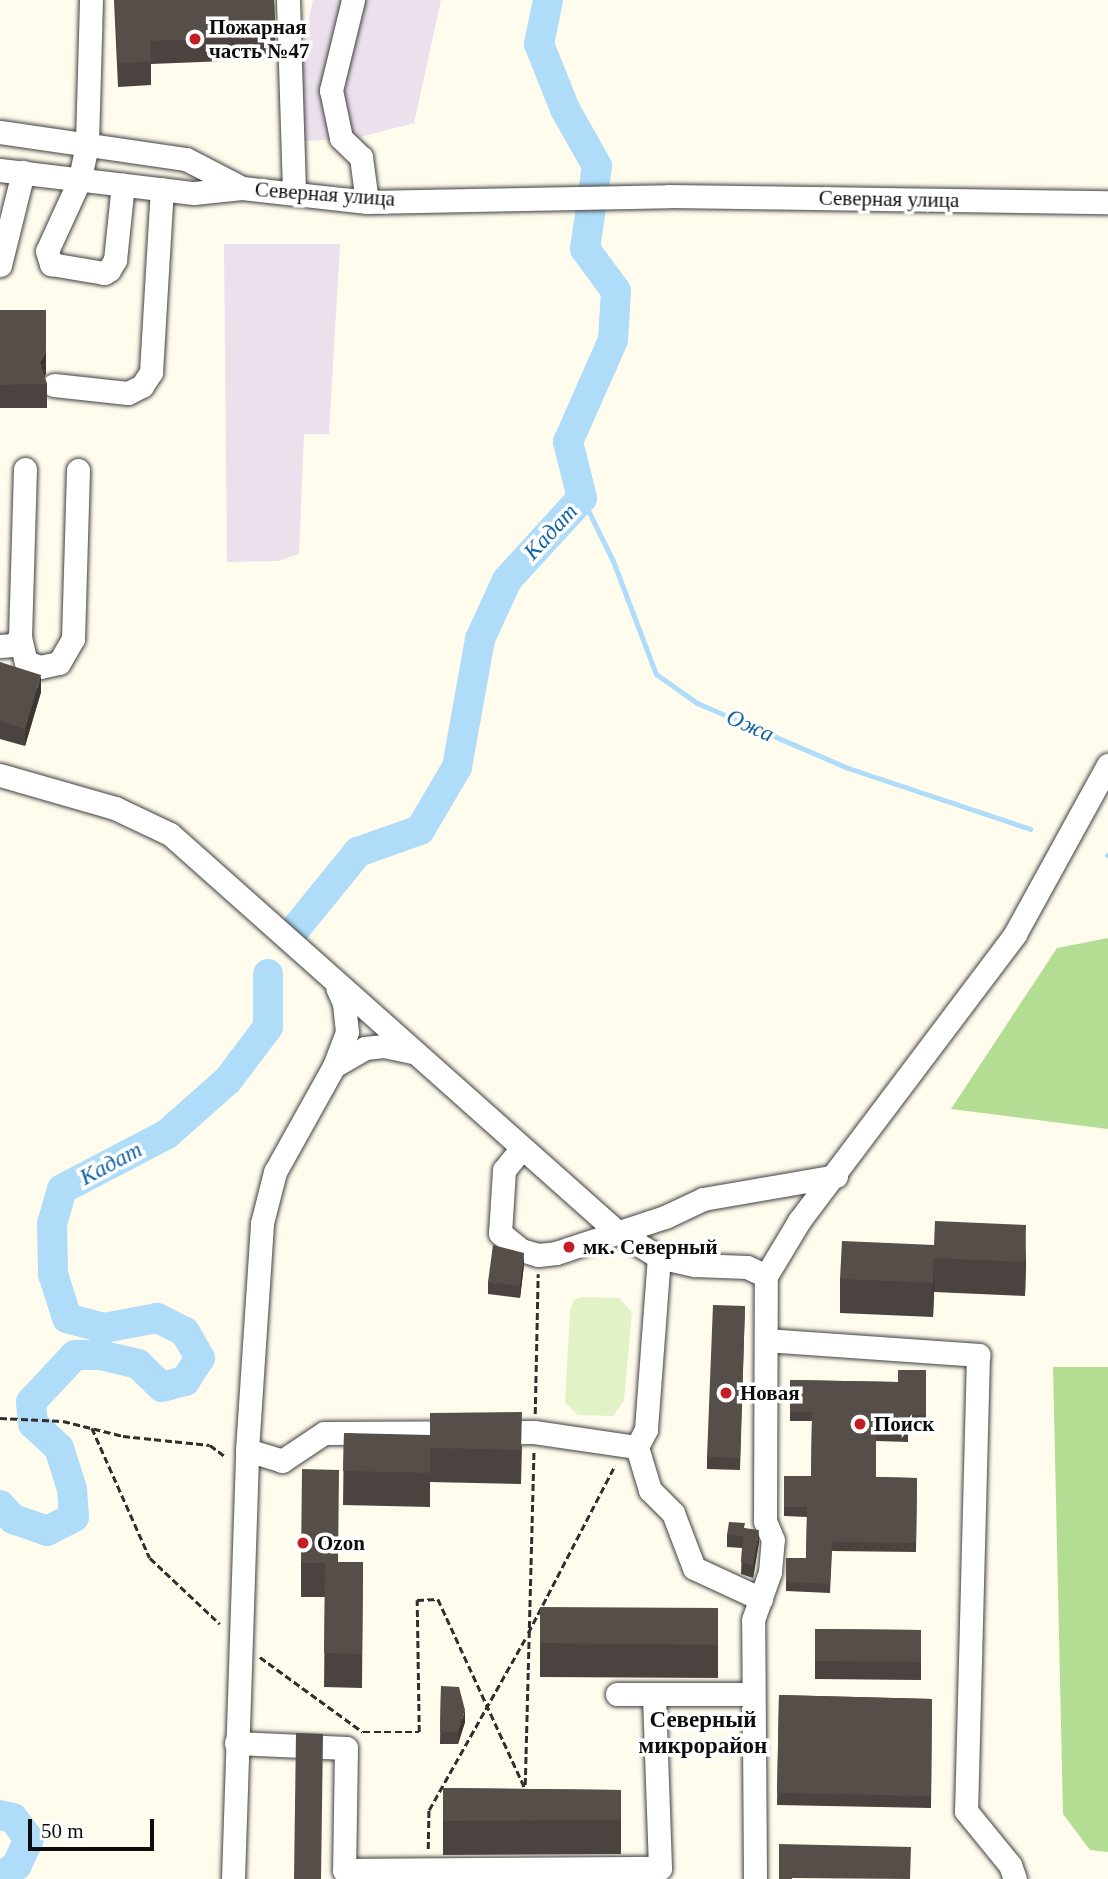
<!DOCTYPE html>
<html>
<head>
<meta charset="utf-8">
<style>
  body { margin:0 }
  #map { position:relative; width:1108px; height:1879px; overflow:hidden; background:#fffced; font-family:Georgia,serif }
  div>[style] { position:absolute }
  .industrial>* { inset:0; background:#ebe0ec }
  .forest>* { inset:0; background:#b3dd93 }
  .pitch>* { inset:0; background:#e2f2c7 }
  .stream>* { height:5px; margin:-2.5px; padding:0 2.5px; transform-origin:2.5px; border-radius:2.5px; background:#aedcf9 }
  .river>* { height:30px; margin:-15px; padding:0 15px; transform-origin:15px; border-radius:15px; background:#aedcf9 }
  .path>* { height:2.5px; margin-top:-1.25px; transform-origin:0; background:repeating-linear-gradient(90deg,#2f2f2f 0 7px,transparent 0 10.5px) }
  .roads { filter:drop-shadow(0 0 2px #404040) drop-shadow(0 0 2px #404040) }
  .minor>* { height:23px; margin:-11.5px; padding:0 11.5px; transform-origin:11.5px; border-radius:11.5px; background:#fff }
  .wall>* { inset:0; background:#4a433f }
  .shaded-wall>* { inset:0; background:#3c3733 }
  .building>* { inset:0; background:#564e49 }
  .dots>* { width:19px; height:19px; translate:-50% -50%; box-sizing:border-box; border:4px solid #fff; border-radius:50% }
  span { translate:-50% -50%; white-space:nowrap; text-align:center; line-height:1.15; -webkit-text-stroke:7px #fff; paint-order:stroke }
  .poi-label { font-size:21px; color:#0d0d0d; font-weight:700 }
  .left { translate:0 -50%; text-align:left }
  .street-label { font-size:21px; color:#0d0d0d }
  .water-label { font-size:23px; color:#1062a5; font-style:italic }
  .neighbourhood-label { font-size:23px; color:#0d0d0d; font-weight:700 }
  .scale { position:absolute; left:28px; top:1819px; width:126px; height:32px; box-sizing:border-box; border:4px solid #0d0d0d; border-top:0; padding-left:9px; font-size:21px; line-height:24px; white-space:nowrap; color:#0d0d0d; -webkit-text-stroke:5px #fff; paint-order:stroke }
</style>
</head>
<body>
<div id="map">
  <div class="industrial">
    <div style="clip-path:polygon(313px 0,441px 0,414px 123px,360px 137px,295px 142px,296px 76px)"></div>
    <div style="clip-path:polygon(224px 244px,340px 244px,329px 434px,304px 434px,299px 554px,278px 561px,227px 562px)"></div>
  </div>
  <div class="forest">
    <div style="clip-path:polygon(1108px 938px,1108px 1129px,951px 1109px,1057px 948px)"></div>
    <div style="clip-path:polygon(1053px 1367px,1108px 1367px,1108px 1852px,1090px 1850px,1063px 1814px)"></div>
  </div>
  <div class="pitch">
    <div style="clip-path:polygon(581px 1297px,619px 1298px,632px 1312px,624px 1401px,613px 1416px,578px 1415px,565px 1403px,570px 1311px,574px 1300px)"></div>
  </div>
  <div class="stream">
    <div style="left:582px;top:498px;width:70px;rotate:63.8deg"></div>
    <div style="left:613px;top:561px;width:121px;rotate:69.2deg"></div>
    <div style="left:656px;top:674px;width:50px;rotate:35.3deg"></div>
    <div style="left:697px;top:703px;width:164px;rotate:23.3deg"></div>
    <div style="left:848px;top:768px;width:192px;rotate:18.5deg"></div>
    <div style="left:1107px;top:855px;width:1px"></div>
  </div>
  <div class="river">
    <div style="left:297px;top:927px;width:97px;rotate:-50.9deg"></div>
    <div style="left:358px;top:852px;width:66px;rotate:-19.5deg"></div>
    <div style="left:420px;top:830px;width:73px;rotate:-59.6deg"></div>
    <div style="left:457px;top:767px;width:130px;rotate:-79.8deg"></div>
    <div style="left:480px;top:639px;width:65px;rotate:-65.4deg"></div>
    <div style="left:507px;top:580px;width:111px;rotate:-47.6deg"></div>
    <div style="left:582px;top:498px;width:58px;rotate:-104deg"></div>
    <div style="left:568px;top:442px;width:111px;rotate:-66.2deg"></div>
    <div style="left:613px;top:340px;width:49px;rotate:-86.5deg"></div>
    <div style="left:616px;top:291px;width:52px;rotate:-126.4deg"></div>
    <div style="left:585px;top:249px;width:84px;rotate:-81.8deg"></div>
    <div style="left:597px;top:166px;width:65px;rotate:-119.3deg"></div>
    <div style="left:565px;top:109px;width:70px;rotate:-111.8deg"></div>
    <div style="left:539px;top:44px;width:45px;rotate:-78.4deg"></div>
    <div style="left:0;top:1505px;width:19px;rotate:47deg"></div>
    <div style="left:13px;top:1519px;width:36px;rotate:19deg"></div>
    <div style="left:47px;top:1531px;width:30px;rotate:-27deg"></div>
    <div style="left:74px;top:1517px;width:28px;rotate:-94deg"></div>
    <div style="left:72px;top:1489px;width:43px;rotate:-107.6deg"></div>
    <div style="left:59px;top:1448px;width:35px;rotate:-137deg"></div>
    <div style="left:33px;top:1424px;width:22px;rotate:-95deg"></div>
    <div style="left:31px;top:1402px;width:64px;rotate:-46.9deg"></div>
    <div style="left:75px;top:1355px;width:25px"></div>
    <div style="left:100px;top:1355px;width:39px;rotate:13deg"></div>
    <div style="left:138px;top:1364px;width:33px;rotate:44deg"></div>
    <div style="left:162px;top:1387px;width:24px;rotate:-15deg"></div>
    <div style="left:185px;top:1381px;width:27px;rotate:-57deg"></div>
    <div style="left:200px;top:1358px;width:30px;rotate:-120deg"></div>
    <div style="left:185px;top:1332px;width:31px;rotate:-153deg"></div>
    <div style="left:157px;top:1318px;width:54px;rotate:169.3deg"></div>
    <div style="left:104px;top:1328px;width:38px;rotate:-165deg"></div>
    <div style="left:67px;top:1318px;width:46px;rotate:-107.7deg"></div>
    <div style="left:53px;top:1274px;width:50px;rotate:-91.1deg"></div>
    <div style="left:52px;top:1224px;width:36px;rotate:-74deg"></div>
    <div style="left:62px;top:1189px;width:119px;rotate:-27.6deg"></div>
    <div style="left:167px;top:1134px;width:81px;rotate:-41.5deg"></div>
    <div style="left:228px;top:1080px;width:66px;rotate:-53deg"></div>
    <div style="left:268px;top:1027px;width:53px;rotate:-90deg"></div>
    <div style="left:0;top:1815px;width:13px;rotate:13deg"></div>
    <div style="left:13px;top:1818px;width:26px;rotate:53deg"></div>
    <div style="left:29px;top:1839px;width:29px;rotate:115deg"></div>
    <div style="left:17px;top:1865px;width:21px;rotate:143deg"></div>
  </div>
  <div class="path">
    <div style="left:535px;top:1414px;width:140px;rotate:-88.8deg"></div>
    <div style="left:0;top:1418px;width:63px;rotate:2.7deg"></div>
    <div style="left:63px;top:1421px;width:62px;rotate:14deg"></div>
    <div style="left:123px;top:1436px;width:87px;rotate:5.9deg"></div>
    <div style="left:210px;top:1445px;width:20px;rotate:37deg"></div>
    <div style="left:92px;top:1428px;width:142px;rotate:66deg"></div>
    <div style="left:150px;top:1558px;width:96px;rotate:43.3deg"></div>
    <div style="left:528px;top:1633px;width:189px;rotate:-62.6deg"></div>
    <div style="left:260px;top:1657px;width:127px;rotate:36.1deg"></div>
    <div style="left:363px;top:1732px;width:56px"></div>
    <div style="left:419px;top:1732px;width:132px;rotate:-90.9deg"></div>
    <div style="left:417px;top:1600px;width:21px;rotate:-3deg"></div>
    <div style="left:438px;top:1599px;width:208px;rotate:65.3deg"></div>
    <div style="left:525px;top:1785px;width:333px;rotate:-88.5deg"></div>
    <div style="left:428px;top:1849px;width:39px;rotate:-89deg"></div>
    <div style="left:429px;top:1810px;width:196px;rotate:-60.7deg"></div>
  </div>
  <div class="roads">
    <div class="minor">
      <div style="left:91px;top:0;width:145px;rotate:91.6deg"></div>
      <div style="left:87px;top:145px;width:35px;rotate:102deg"></div>
      <div style="left:80px;top:179px;width:79px;rotate:114.6deg"></div>
      <div style="left:47px;top:251px;width:14px;rotate:73deg"></div>
      <div style="left:51px;top:264px;width:54px;rotate:9.6deg"></div>
      <div style="left:104px;top:273px;width:6px;rotate:-31deg"></div>
      <div style="left:109px;top:270px;width:12px;rotate:-59deg"></div>
      <div style="left:115px;top:260px;width:76px;rotate:-84deg"></div>
      <div style="left:288px;top:0;width:193px;rotate:88.2deg"></div>
      <div style="left:353px;top:0;width:93px;rotate:103.7deg"></div>
      <div style="left:331px;top:90px;width:49px;rotate:78.2deg"></div>
      <div style="left:341px;top:138px;width:28px;rotate:44deg"></div>
      <div style="left:361px;top:157px;width:45px;rotate:82.4deg"></div>
      <div style="left:0;top:132px;width:188px;rotate:8.3deg"></div>
      <div style="left:186px;top:159px;width:63px;rotate:27.4deg"></div>
      <div style="left:0;top:170px;width:195px;rotate:6.8deg"></div>
      <div style="left:194px;top:193px;width:48px;rotate:-5.9deg"></div>
      <div style="left:242px;top:188px;width:126px;rotate:6.4deg"></div>
      <div style="left:367px;top:202px;width:302px;rotate:-1.1deg"></div>
      <div style="left:669px;top:196px;width:439px;rotate:0.8deg"></div>
      <div style="left:0;top:265px;width:96px;rotate:-76.1deg"></div>
      <div style="left:54px;top:385px;width:74px;rotate:6.2deg"></div>
      <div style="left:128px;top:393px;width:16px;rotate:-27deg"></div>
      <div style="left:142px;top:386px;width:17px;rotate:-57deg"></div>
      <div style="left:151px;top:372px;width:183px;rotate:-86.6deg"></div>
      <div style="left:20px;top:637px;width:26px;rotate:77deg"></div>
      <div style="left:26px;top:662px;width:15px;rotate:20deg"></div>
      <div style="left:40px;top:667px;width:19px;rotate:-12deg"></div>
      <div style="left:59px;top:663px;width:28px;rotate:-60deg"></div>
      <div style="left:73px;top:639px;width:169px;rotate:-88.3deg"></div>
      <div style="left:0;top:646px;width:13px;rotate:-4deg"></div>
      <div style="left:13px;top:645px;width:11px;rotate:-49deg"></div>
      <div style="left:20px;top:637px;width:168px;rotate:-88.3deg"></div>
      <div style="left:0;top:775px;width:120px;rotate:16deg"></div>
      <div style="left:115px;top:808px;width:61px;rotate:25.3deg"></div>
      <div style="left:170px;top:834px;width:597px;rotate:41.67deg"></div>
      <div style="left:616px;top:1231px;width:50px;rotate:31.2deg"></div>
      <div style="left:659px;top:1257px;width:37px;rotate:13deg"></div>
      <div style="left:695px;top:1265px;width:52px;rotate:2.2deg"></div>
      <div style="left:747px;top:1267px;width:21px;rotate:25deg"></div>
      <div style="left:334px;top:1066px;width:36px;rotate:-69deg"></div>
      <div style="left:347px;top:1032px;width:29px;rotate:-96deg"></div>
      <div style="left:344px;top:1003px;width:17px;rotate:-114deg"></div>
      <div style="left:521px;top:1149px;width:27px;rotate:129deg"></div>
      <div style="left:504px;top:1170px;width:63px;rotate:93.6deg"></div>
      <div style="left:500px;top:1233px;width:27px;rotate:39deg"></div>
      <div style="left:521px;top:1250px;width:18px;rotate:16deg"></div>
      <div style="left:538px;top:1255px;width:18px;rotate:-6deg"></div>
      <div style="left:556px;top:1253px;width:115px;rotate:-18.3deg"></div>
      <div style="left:665px;top:1217px;width:42px;rotate:-25.3deg"></div>
      <div style="left:703px;top:1199px;width:135px;rotate:-9.8deg"></div>
      <div style="left:766px;top:1340px;width:213px;rotate:4deg"></div>
      <div style="left:978px;top:1355px;width:456px;rotate:91.5deg"></div>
      <div style="left:966px;top:1811px;width:70px;rotate:50.8deg"></div>
      <div style="left:1010px;top:1865px;width:15px;rotate:70deg"></div>
      <div style="left:637px;top:1447px;width:45px;rotate:73.2deg"></div>
      <div style="left:650px;top:1490px;width:33px;rotate:45deg"></div>
      <div style="left:673px;top:1513px;width:59px;rotate:69.1deg"></div>
      <div style="left:694px;top:1568px;width:74px;rotate:24.8deg"></div>
      <div style="left:247px;top:1450px;width:37px;rotate:17deg"></div>
      <div style="left:282px;top:1461px;width:50px;rotate:-33.7deg"></div>
      <div style="left:324px;top:1433px;width:210px;rotate:-0.3deg"></div>
      <div style="left:534px;top:1432px;width:104px;rotate:8.3deg"></div>
      <div style="left:637px;top:1447px;width:20px;rotate:-63deg"></div>
      <div style="left:646px;top:1429px;width:172px;rotate:-85.7deg"></div>
      <div style="left:617px;top:1694px;width:136px"></div>
      <div style="left:236px;top:1743px;width:110px;rotate:2.6deg"></div>
      <div style="left:346px;top:1748px;width:122px;rotate:90.9deg"></div>
      <div style="left:344px;top:1870px;width:316px;rotate:-0.4deg"></div>
      <div style="left:660px;top:1868px;width:174px;rotate:-92deg"></div>
      <div style="left:233px;top:1879px;width:429px;rotate:-88.1deg"></div>
      <div style="left:247px;top:1450px;width:227px;rotate:-86.2deg"></div>
      <div style="left:262px;top:1223px;width:53px;rotate:-75.7deg"></div>
      <div style="left:275px;top:1172px;width:121px;rotate:-60.9deg"></div>
      <div style="left:334px;top:1066px;width:36px;rotate:-30deg"></div>
      <div style="left:365px;top:1048px;width:19px;rotate:-6deg"></div>
      <div style="left:384px;top:1046px;width:30px;rotate:12deg"></div>
      <div style="left:755px;top:1879px;width:259px;rotate:-90.4deg"></div>
      <div style="left:753px;top:1620px;width:51px;rotate:-70.5deg"></div>
      <div style="left:770px;top:1572px;width:32px;rotate:-85deg"></div>
      <div style="left:773px;top:1540px;width:21px;rotate:-113deg"></div>
      <div style="left:765px;top:1521px;width:245px;rotate:-89.8deg"></div>
      <div style="left:766px;top:1276px;width:64px;rotate:-59deg"></div>
      <div style="left:799px;top:1221px;width:359px;rotate:-53deg"></div>
      <div style="left:1015px;top:934px;width:193px;rotate:-61.2deg"></div>
    </div>
  </div>
  <div class="wall">
    <div style="clip-path:polygon(114px 0,274px 0,276px 59px,151px 64px,151px 85px,118px 87px)"></div>
    <div style="clip-path:polygon(0 310px,46px 374px,44px 377px,47px 384px,47px 408px,0 408px)"></div>
    <div style="clip-path:polygon(0 662px,41px 692px,25px 746px,0 739px)"></div>
    <div style="clip-path:polygon(934px 1245px,1026px 1259px,1025px 1296px,934px 1292px,933px 1317px,840px 1313px,840px 1279px)"></div>
    <div style="clip-path:polygon(524px 1265px,520px 1298px,488px 1294px,488px 1282px)"></div>
    <div style="clip-path:polygon(745px 1306px,740px 1470px,707px 1469px,707px 1457px)"></div>
    <div style="clip-path:polygon(926px 1370px,926px 1424px,908px 1424px,908px 1442px,876px 1441px,876px 1477px,917px 1478px,916px 1552px,832px 1551px,830px 1593px,786px 1591px,786px 1558px,806px 1558px,807px 1517px,784px 1516px,784px 1476px,811px 1476px,812px 1421px,790px 1421px,790px 1380px,898px 1382px)"></div>
    <div style="clip-path:polygon(344px 1433px,522px 1446px,521px 1484px,430px 1482px,430px 1507px,343px 1505px)"></div>
    <div style="clip-path:polygon(745px 1528px,759px 1542px,753px 1578px,741px 1574px,742px 1548px,727px 1547px,727px 1535px)"></div>
    <div style="clip-path:polygon(339px 1562px,363px 1562px,362px 1688px,324px 1687px,325px 1597px,301px 1597px,301px 1563px)"></div>
    <div style="clip-path:polygon(718px 1608px,718px 1678px,540px 1677px,540px 1643px)"></div>
    <div style="clip-path:polygon(815px 1629px,921px 1630px,921px 1680px,815px 1679px)"></div>
    <div style="clip-path:polygon(441px 1686px,465px 1722px,458px 1744px,440px 1744px)"></div>
    <div style="clip-path:polygon(779px 1695px,932px 1699px,931px 1808px,777px 1805px)"></div>
    <div style="clip-path:polygon(443px 1788px,621px 1790px,621px 1854px,443px 1855px)"></div>
  </div>
  <div class="shaded-wall">
    <div style="clip-path:polygon(46px 351px,46px 374px,40px 384px,40px 361px)"></div>
    <div style="clip-path:polygon(41px 675px,41px 692px,25px 746px,25px 729px)"></div>
    <div style="clip-path:polygon(1026px 1225px,1026px 1259px,1025px 1296px,1025px 1262px)"></div>
    <div style="clip-path:polygon(524px 1253px,524px 1265px,520px 1298px,520px 1286px)"></div>
    <div style="clip-path:polygon(934px 1258px,934px 1292px,933px 1317px,933px 1283px)"></div>
    <div style="clip-path:polygon(759px 1530px,759px 1542px,753px 1578px,753px 1566px)"></div>
    <div style="clip-path:polygon(465px 1710px,465px 1722px,458px 1744px,458px 1732px)"></div>
  </div>
  <div class="building">
    <div style="clip-path:polygon(115px 0,274px 0,276px 36px,150px 41px,151px 62px,118px 63px)"></div>
    <div style="clip-path:polygon(0 310px,46px 310px,46px 351px,40px 361px,47px 384px,0 385px)"></div>
    <div style="clip-path:polygon(0 662px,41px 675px,25px 729px,0 721px)"></div>
    <div style="clip-path:polygon(935px 1221px,1026px 1225px,1025px 1262px,934px 1258px,933px 1283px,840px 1279px,842px 1241px,934px 1245px)"></div>
    <div style="clip-path:polygon(493px 1245px,524px 1253px,520px 1286px,488px 1282px)"></div>
    <div style="clip-path:polygon(713px 1305px,745px 1306px,740px 1458px,707px 1457px)"></div>
    <div style="clip-path:polygon(898px 1370px,926px 1370px,926px 1415px,908px 1415px,908px 1433px,876px 1432px,876px 1477px,917px 1478px,916px 1543px,832px 1542px,830px 1584px,786px 1582px,786px 1558px,806px 1558px,807px 1507px,784px 1507px,784px 1476px,811px 1476px,812px 1412px,790px 1412px,790px 1380px,898px 1382px)"></div>
    <div style="clip-path:polygon(522px 1412px,521px 1450px,430px 1448px,430px 1473px,343px 1471px,344px 1433px,430px 1435px,430px 1413px)"></div>
    <div style="clip-path:polygon(302px 1469px,339px 1470px,338px 1562px,363px 1562px,362px 1654px,324px 1653px,325px 1563px,301px 1563px)"></div>
    <div style="clip-path:polygon(729px 1522px,745px 1523px,744px 1528px,759px 1530px,753px 1566px,741px 1562px,743px 1536px,727px 1535px)"></div>
    <div style="clip-path:polygon(540px 1607px,718px 1608px,718px 1645px,540px 1643px)"></div>
    <div style="clip-path:polygon(815px 1629px,921px 1630px,921px 1662px,815px 1661px)"></div>
    <div style="clip-path:polygon(441px 1686px,459px 1687px,465px 1710px,458px 1732px,440px 1732px)"></div>
    <div style="clip-path:polygon(779px 1695px,932px 1699px,931px 1796px,777px 1793px)"></div>
    <div style="clip-path:polygon(296px 1733px,323px 1734px,321px 1879px,294px 1879px)"></div>
    <div style="clip-path:polygon(443px 1788px,621px 1790px,621px 1820px,443px 1821px)"></div>
    <div style="clip-path:polygon(779px 1844px,911px 1847px,910px 1879px,792px 1878px,792px 1879px,779px 1879px)"></div>
  </div>
  <div class="dots">
    <div style="left:195px;top:39px;background:#c41e24"></div>
    <div style="left:569px;top:1247px;background:#c41e24"></div>
    <div style="left:726px;top:1393px;background:#c41e24"></div>
    <div style="left:860px;top:1424px;background:#c41e24"></div>
    <div style="left:303px;top:1543px;background:#c41e24"></div>
  </div>
  <div class="poi-label">
    <span class="left" style="left:209px;top:39px">Пожарная<br>часть №47</span>
    <span class="left" style="left:583px;top:1247px">мк. Северный</span>
    <span class="left" style="left:740px;top:1393px">Новая</span>
    <span class="left" style="left:874px;top:1424px">Поиск</span>
    <span class="left" style="left:317px;top:1543px">Ozon</span>
  </div>
  <div class="street-label">
    <span style="left:325px;top:194px;rotate:4deg">Северная улица</span>
    <span style="left:889px;top:199px;rotate:1deg">Северная улица</span>
  </div>
  <div class="water-label">
    <span style="left:551px;top:532px;rotate:-47deg">Кадат</span>
    <span style="left:750px;top:726px;rotate:24deg">Ожа</span>
    <span style="left:111px;top:1164px;rotate:-28deg">Кадат</span>
  </div>
  <div class="neighbourhood-label">
    <span style="left:703px;top:1733px">Северный<br>микрорайон</span>
  </div>
  <div class="scale">50 m</div>
</div>
</body>
</html>
